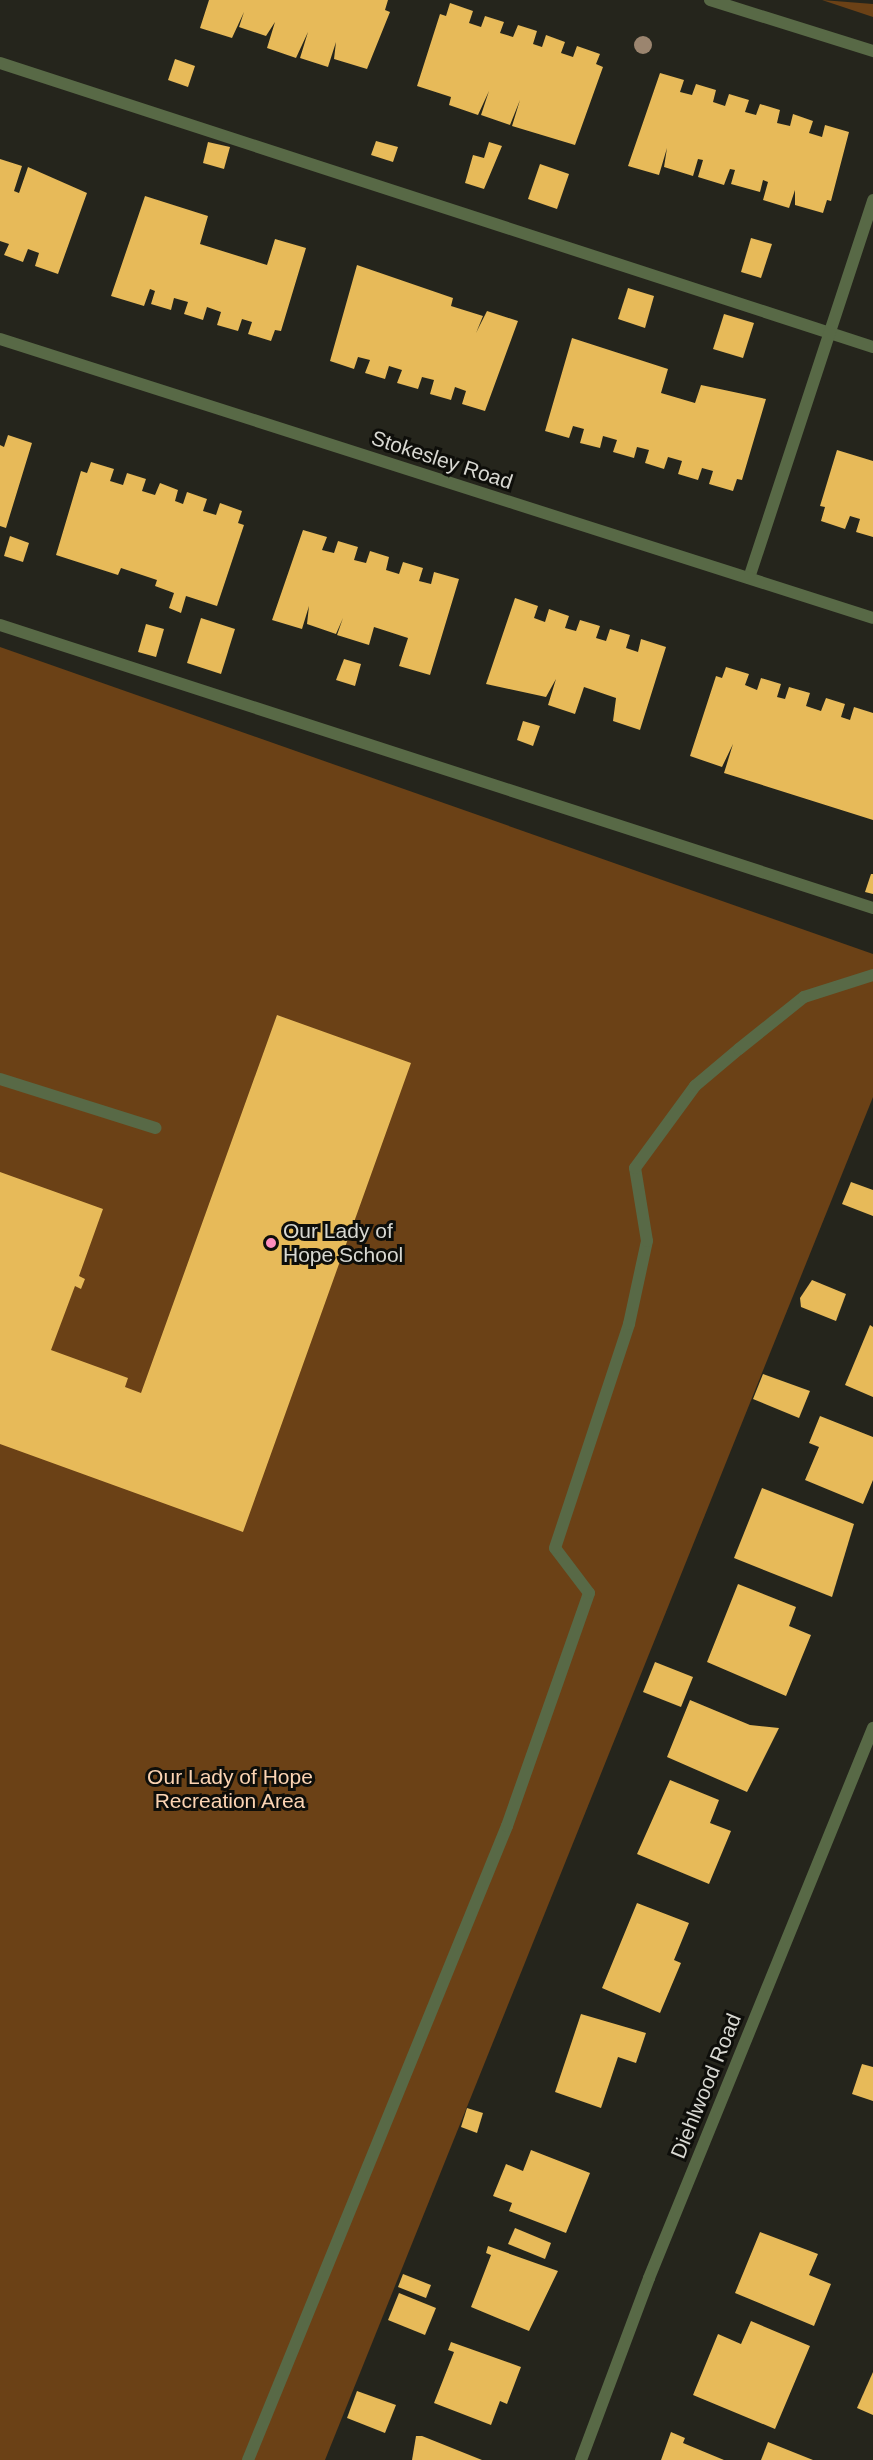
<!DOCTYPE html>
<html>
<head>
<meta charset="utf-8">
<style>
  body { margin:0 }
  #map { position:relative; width:873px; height:2460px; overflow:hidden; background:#25251c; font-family:Arial,sans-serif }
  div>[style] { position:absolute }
  .green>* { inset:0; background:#6b4116 }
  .building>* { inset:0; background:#e7ba59 }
  .service>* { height:12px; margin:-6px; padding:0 6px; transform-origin:6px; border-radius:6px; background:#586946 }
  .minor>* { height:12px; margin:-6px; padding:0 6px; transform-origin:6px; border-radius:6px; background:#586946 }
  .trees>* { width:18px; height:18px; margin:-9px; border-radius:50%; background:#9b856f }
  .dots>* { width:16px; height:16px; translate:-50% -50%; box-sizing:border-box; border:3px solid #0e0e0a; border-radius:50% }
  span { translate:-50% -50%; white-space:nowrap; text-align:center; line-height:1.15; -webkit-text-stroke:6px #0e0e0a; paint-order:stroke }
  .street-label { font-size:21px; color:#d8d8d2 }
  .poi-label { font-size:21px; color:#d8d8d2 }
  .left { translate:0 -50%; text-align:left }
  .park-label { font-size:21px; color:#fcd4b3 }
</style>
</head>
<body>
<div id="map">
  <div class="green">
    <div style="clip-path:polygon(822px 0,873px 4px,873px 17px)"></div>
    <div style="clip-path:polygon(0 647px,873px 954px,873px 1097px,325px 2460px,0 2460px)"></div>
  </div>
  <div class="building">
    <div style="clip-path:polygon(209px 0,388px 0,385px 10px,390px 12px,367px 69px,334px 59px,336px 42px,328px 67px,300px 58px,308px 32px,296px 58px,267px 48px,275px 22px,266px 36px,239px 27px,244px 12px,232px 38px,200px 28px)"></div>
    <div style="clip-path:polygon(450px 3px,473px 11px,469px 23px,481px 27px,485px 16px,504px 22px,500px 33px,513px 37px,518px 25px,537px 31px,533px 44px,542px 47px,546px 35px,565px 42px,561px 53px,573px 57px,577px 46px,600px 54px,596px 64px,603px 67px,575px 145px,512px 126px,520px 100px,510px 125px,481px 115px,489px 91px,478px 115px,449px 105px,451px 97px,417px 86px,440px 14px,446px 16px)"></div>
    <div style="clip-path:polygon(175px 59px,195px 66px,188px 87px,168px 80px)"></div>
    <div style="clip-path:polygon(660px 73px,684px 80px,680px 92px,692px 95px,696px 84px,716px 90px,713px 102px,725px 106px,729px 94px,749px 100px,745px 112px,756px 115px,760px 104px,780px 110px,777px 123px,790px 126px,793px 114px,813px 121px,809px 133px,822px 137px,825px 125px,849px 132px,831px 201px,827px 200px,823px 213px,795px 205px,795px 190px,789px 208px,763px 200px,768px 182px,763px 180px,760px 192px,731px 184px,735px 170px,730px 169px,724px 185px,698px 177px,703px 160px,698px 159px,693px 176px,664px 167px,667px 148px,659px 175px,628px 166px)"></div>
    <div style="clip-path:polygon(376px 141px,398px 147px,393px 162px,371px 155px)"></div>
    <div style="clip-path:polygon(208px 142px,230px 147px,224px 169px,203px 163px)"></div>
    <div style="clip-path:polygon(489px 142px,502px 146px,484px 189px,465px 183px,473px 155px,484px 158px)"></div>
    <div style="clip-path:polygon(0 159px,22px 166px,14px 191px,19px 193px,28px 167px,87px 193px,58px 274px,35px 266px,39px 253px,28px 249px,23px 262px,4px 255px,9px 244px,0 241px)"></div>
    <div style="clip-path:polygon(540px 164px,569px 174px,557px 209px,528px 199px)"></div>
    <div style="clip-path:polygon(145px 196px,208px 216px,200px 244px,267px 265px,275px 239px,306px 248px,281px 331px,275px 330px,271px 341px,248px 334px,252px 322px,242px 319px,238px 331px,217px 325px,221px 312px,207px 307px,203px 320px,184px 314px,188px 302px,174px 298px,171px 310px,151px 304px,155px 291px,150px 289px,144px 306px,111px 296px)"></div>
    <div style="clip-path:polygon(751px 238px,772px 244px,761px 278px,741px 272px)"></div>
    <div style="clip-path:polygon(357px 265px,453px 298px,451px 306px,483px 316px,476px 333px,487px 311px,518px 321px,485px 411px,462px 404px,466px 391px,455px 387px,451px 400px,430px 394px,434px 380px,422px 377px,418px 389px,397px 383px,402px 370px,389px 366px,385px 379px,365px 373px,370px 360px,358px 357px,354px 369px,330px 361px)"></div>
    <div style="clip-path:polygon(628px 288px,654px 296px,645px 328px,618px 319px)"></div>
    <div style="clip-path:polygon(724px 314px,754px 323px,743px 358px,713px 349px)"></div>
    <div style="clip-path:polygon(572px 338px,668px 369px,661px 393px,695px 403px,701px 385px,766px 399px,742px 480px,737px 479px,733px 491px,709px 484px,713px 471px,702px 468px,698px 480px,678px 474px,682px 461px,668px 457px,664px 469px,645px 463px,649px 450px,637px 447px,634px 458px,613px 452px,617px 440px,603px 436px,600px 448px,580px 443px,584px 429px,573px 426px,569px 438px,545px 431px)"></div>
    <div style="clip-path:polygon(8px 435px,32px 443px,6px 528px,0 526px,0 445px,4px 447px)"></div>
    <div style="clip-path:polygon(837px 450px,873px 461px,873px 537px,856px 532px,860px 519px,850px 516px,845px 529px,821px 521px,825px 507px,820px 506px)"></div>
    <div style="clip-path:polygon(91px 462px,114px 469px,110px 481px,123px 485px,127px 473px,146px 479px,142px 491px,155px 495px,160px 483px,178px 490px,175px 501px,183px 504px,187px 492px,207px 499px,203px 511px,216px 515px,220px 503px,242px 511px,238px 523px,244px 525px,217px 606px,186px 596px,181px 613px,169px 608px,174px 593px,155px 586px,157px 580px,121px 568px,118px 575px,56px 555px,81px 471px,87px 473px)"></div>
    <div style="clip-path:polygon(303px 530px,327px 537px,322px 550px,334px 553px,338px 541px,358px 547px,354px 560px,366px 563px,370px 551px,389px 557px,386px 570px,399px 574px,403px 562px,423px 568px,419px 581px,431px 584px,434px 572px,459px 579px,430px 675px,399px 666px,408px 638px,374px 627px,369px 645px,337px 635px,343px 618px,336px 634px,307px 624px,309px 606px,302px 629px,272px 620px)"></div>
    <div style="clip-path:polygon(10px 536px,29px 543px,23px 562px,4px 556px)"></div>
    <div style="clip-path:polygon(515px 598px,538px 606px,534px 618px,545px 622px,549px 609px,569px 616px,565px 628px,576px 631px,580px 620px,600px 626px,596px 638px,606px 641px,610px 629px,630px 635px,626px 648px,638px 652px,641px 639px,666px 647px,640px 730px,613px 721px,616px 698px,584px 687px,575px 714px,548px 705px,556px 679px,546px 697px,486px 684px)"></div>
    <div style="clip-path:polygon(201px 618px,235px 629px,221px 674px,187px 663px)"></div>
    <div style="clip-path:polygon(146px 624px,164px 629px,156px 657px,138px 652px)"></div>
    <div style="clip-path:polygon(344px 659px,361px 664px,355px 686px,336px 680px)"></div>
    <div style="clip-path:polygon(726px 667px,749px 674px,745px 685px,757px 690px,761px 678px,781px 684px,777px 697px,785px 699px,789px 687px,810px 693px,806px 706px,821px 711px,826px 698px,845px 704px,841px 717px,850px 720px,854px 707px,873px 713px,873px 820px,724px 773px,733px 744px,722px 767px,690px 756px,716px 676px,722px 678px)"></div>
    <div style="clip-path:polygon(523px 721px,540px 726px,533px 746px,517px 740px)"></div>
    <div style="clip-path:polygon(871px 874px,873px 874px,873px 894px,865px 892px)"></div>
    <div style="clip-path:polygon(277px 1015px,411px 1063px,243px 1532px,0 1444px,0 1172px,103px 1209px,79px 1276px,85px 1279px,81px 1289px,75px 1286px,51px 1350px,128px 1378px,125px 1387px,141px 1393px)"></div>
    <div style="clip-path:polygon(851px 1182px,873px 1190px,873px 1216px,842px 1204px)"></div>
    <div style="clip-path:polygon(812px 1280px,846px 1294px,836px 1321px,801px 1307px,800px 1298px)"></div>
    <div style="clip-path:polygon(870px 1325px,873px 1327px,873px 1397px,845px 1385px)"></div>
    <div style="clip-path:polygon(763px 1374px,810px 1391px,799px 1418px,753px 1399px)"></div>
    <div style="clip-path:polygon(820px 1416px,873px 1437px,873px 1480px,863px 1504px,805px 1480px,819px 1447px,809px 1443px)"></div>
    <div style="clip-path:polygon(762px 1488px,854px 1524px,832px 1597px,734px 1558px)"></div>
    <div style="clip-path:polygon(738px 1584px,796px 1607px,789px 1626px,811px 1635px,786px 1696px,707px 1662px)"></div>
    <div style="clip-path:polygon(655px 1662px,693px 1677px,681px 1707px,643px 1692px)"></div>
    <div style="clip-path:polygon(690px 1700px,750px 1725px,779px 1728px,747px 1792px,667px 1757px)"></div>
    <div style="clip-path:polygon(670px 1780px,719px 1800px,710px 1823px,731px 1831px,709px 1884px,637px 1854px)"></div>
    <div style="clip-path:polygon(637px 1903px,689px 1923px,674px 1960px,681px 1963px,660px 2013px,602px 1988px)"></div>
    <div style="clip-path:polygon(581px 2014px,646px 2033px,636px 2063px,618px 2057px,601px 2108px,555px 2092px)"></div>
    <div style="clip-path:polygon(862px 2064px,873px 2067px,873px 2101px,852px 2094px)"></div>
    <div style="clip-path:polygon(467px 2108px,483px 2113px,477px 2133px,461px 2127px)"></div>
    <div style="clip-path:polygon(531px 2150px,590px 2173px,566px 2233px,509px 2211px,512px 2203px,493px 2196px,506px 2164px,523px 2171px)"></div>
    <div style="clip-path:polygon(515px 2228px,551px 2243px,545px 2259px,508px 2244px)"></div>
    <div style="clip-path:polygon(760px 2232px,818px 2254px,809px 2275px,831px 2284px,814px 2326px,735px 2293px)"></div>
    <div style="clip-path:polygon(488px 2246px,558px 2271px,529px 2331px,471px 2307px,491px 2255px,486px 2253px)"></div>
    <div style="clip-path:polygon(403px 2274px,431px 2285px,426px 2298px,398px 2287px)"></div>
    <div style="clip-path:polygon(399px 2293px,436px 2308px,425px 2335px,388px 2320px)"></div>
    <div style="clip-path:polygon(751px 2321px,810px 2346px,775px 2429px,693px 2395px,718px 2334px,741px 2344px)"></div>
    <div style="clip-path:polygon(451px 2342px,521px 2367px,507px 2404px,500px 2401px,491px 2425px,434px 2403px,454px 2352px,448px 2350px)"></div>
    <div style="clip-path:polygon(873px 2372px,873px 2415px,857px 2408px)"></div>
    <div style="clip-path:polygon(357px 2391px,396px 2405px,385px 2433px,347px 2418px)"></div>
    <div style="clip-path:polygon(671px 2432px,685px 2438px,683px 2443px,724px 2460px,661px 2460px)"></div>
    <div style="clip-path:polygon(416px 2436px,422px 2436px,482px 2460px,412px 2460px)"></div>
    <div style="clip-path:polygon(768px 2442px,813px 2460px,761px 2460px)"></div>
  </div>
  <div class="service">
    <div style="left:0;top:63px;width:918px;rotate:18.02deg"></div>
    <div style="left:749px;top:578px;width:398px;rotate:-71.8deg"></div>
    <div style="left:0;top:625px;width:918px;rotate:17.96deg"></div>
    <div style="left:0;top:1079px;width:163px;rotate:17.5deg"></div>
    <div style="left:248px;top:2460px;width:685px;rotate:-67.78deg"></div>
    <div style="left:507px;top:1826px;width:247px;rotate:-70.6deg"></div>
    <div style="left:589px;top:1593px;width:56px;rotate:-127.1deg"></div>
    <div style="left:555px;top:1548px;width:236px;rotate:-71.7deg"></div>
    <div style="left:629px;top:1324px;width:85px;rotate:-77.8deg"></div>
    <div style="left:647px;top:1241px;width:74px;rotate:-99.3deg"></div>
    <div style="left:635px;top:1168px;width:102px;rotate:-53.8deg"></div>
    <div style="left:695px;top:1086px;width:57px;rotate:-40.1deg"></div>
    <div style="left:739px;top:1049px;width:83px;rotate:-38.7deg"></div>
    <div style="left:804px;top:997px;width:72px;rotate:-17.7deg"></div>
  </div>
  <div class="minor">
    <div style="left:710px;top:0;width:171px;rotate:17.4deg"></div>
    <div style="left:0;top:339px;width:916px;rotate:17.72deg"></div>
    <div style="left:581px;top:2460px;width:194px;rotate:-69.5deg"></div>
    <div style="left:649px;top:2278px;width:594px;rotate:-67.84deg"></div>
  </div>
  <div class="trees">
    <div style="left:643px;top:45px"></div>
  </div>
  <div class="dots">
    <div style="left:271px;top:1243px;background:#fe8ebd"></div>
  </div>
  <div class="street-label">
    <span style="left:442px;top:460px;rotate:18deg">Stokesley Road</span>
    <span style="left:706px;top:2086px;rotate:-68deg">Diehlwood Road</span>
  </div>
  <div class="poi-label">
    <span class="left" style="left:283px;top:1243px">Our Lady of<br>Hope School</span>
  </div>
  <div class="park-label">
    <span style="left:230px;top:1789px">Our Lady of Hope<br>Recreation Area</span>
  </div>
</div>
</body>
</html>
